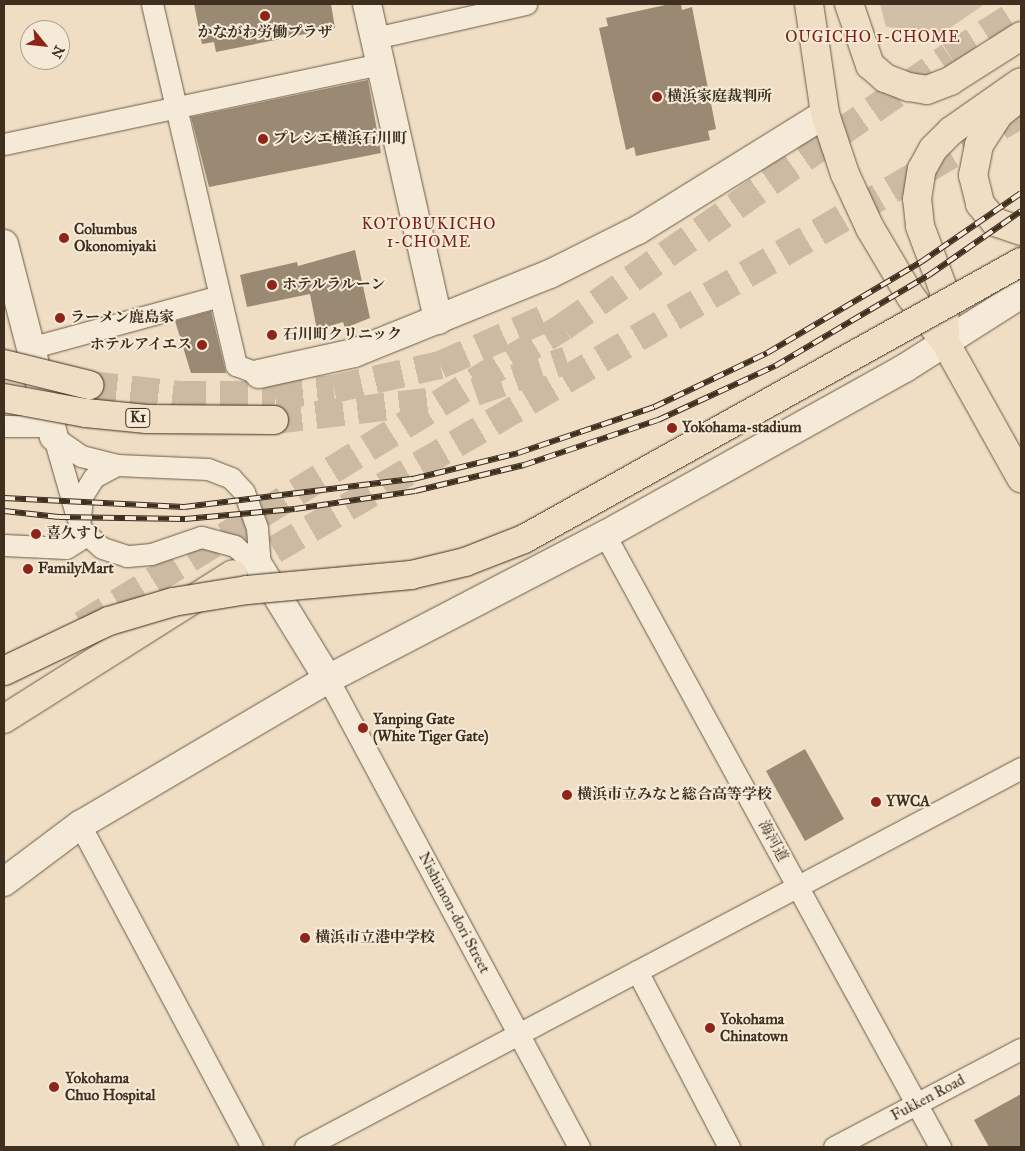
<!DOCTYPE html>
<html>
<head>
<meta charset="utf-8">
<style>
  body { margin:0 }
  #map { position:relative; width:1025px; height:1151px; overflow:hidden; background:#efdec3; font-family:"IM FELL Great Primer","Noto Serif JP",serif }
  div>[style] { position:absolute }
  .green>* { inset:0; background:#d1c0a7 }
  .building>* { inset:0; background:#9a8a74 }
  .highway-tunnel>* { height:28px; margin-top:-14px; transform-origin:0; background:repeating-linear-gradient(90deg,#ccbba2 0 28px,transparent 0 42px) }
  .roads { filter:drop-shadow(0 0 1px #6a5b48) drop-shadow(0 0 1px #6a5b48) }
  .street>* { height:21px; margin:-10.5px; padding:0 10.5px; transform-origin:10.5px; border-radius:10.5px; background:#f5ead8 }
  .secondary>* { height:28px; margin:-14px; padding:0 14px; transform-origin:14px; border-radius:14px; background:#f5ead8 }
  .primary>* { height:28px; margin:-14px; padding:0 14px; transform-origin:14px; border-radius:14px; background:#efdec3 }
  .highway>* { height:28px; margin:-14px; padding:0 14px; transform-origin:14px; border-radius:14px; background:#efdec3 }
  .rail>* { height:5.5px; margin-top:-2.75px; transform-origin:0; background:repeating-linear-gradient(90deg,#f5ead8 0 11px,#3e2f1f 0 22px); box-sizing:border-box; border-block:1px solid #3e2f1f }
  .bridges { filter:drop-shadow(0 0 1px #3e2f1f) drop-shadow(0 0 1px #3e2f1f) }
  .highway-bridge>* { height:28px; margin:-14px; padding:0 14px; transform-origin:14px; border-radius:14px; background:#efdec3 }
  .dots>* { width:14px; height:14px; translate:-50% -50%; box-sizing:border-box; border:2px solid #f5ead8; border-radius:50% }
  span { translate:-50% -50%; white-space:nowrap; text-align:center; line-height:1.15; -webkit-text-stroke:4px #f5ead8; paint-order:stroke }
  .shield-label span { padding:1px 4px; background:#f5ead8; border:1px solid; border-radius:4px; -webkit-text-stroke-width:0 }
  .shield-label { font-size:14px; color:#3e2f1f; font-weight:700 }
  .poi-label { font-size:15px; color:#3e2f1f; font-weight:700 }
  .left { translate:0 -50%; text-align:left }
  .right { translate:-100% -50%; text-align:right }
  .street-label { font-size:15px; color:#3e2f1f }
  .neighbourhood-label { font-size:16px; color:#7a1f14; letter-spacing:1px }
  .frame { position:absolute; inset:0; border:5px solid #3e2f1f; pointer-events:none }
  .north { position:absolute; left:20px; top:20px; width:50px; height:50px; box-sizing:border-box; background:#f5ead8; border:1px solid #ac9f8e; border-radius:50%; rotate:118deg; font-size:14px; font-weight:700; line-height:20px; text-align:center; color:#3e2f1f }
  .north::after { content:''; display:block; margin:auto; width:18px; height:22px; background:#8f2418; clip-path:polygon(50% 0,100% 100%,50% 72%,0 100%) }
</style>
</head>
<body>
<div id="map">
  <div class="green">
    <div style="clip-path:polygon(880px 4px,985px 4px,944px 32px,886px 27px)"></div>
  </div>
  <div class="building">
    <div style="clip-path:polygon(194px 4px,331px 4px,335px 28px,216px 52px,214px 42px,202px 44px)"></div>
    <div style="clip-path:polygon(670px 4px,681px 4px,682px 10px,692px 7px,716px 129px,708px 131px,710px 140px,636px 156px,634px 147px,626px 150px,599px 28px,608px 26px,606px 18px)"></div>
    <div style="clip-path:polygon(368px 80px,381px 153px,209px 187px,191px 117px)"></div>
    <div style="clip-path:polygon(355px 250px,370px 318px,345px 328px,343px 322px,317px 330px,310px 294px,247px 307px,240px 275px,297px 262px,298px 266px)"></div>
    <div style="clip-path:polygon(211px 311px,226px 373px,191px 373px,175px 321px)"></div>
    <div style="clip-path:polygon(805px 749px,844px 819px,805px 841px,766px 771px)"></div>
    <div style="clip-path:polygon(1021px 1094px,1021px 1147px,989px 1147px,974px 1120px)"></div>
  </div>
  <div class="highway-tunnel">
    <div style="left:89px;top:385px;width:90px;rotate:6.4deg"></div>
    <div style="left:178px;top:395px;width:97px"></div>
    <div style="left:275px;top:395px;width:59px;rotate:-5.8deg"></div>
    <div style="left:334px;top:389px;width:109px;rotate:-12.8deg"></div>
    <div style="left:440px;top:365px;width:124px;rotate:-23.9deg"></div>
    <div style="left:475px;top:392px;width:97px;rotate:-19.2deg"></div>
    <div style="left:274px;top:420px;width:160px;rotate:-6.8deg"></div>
    <div style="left:238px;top:571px;width:907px;rotate:-30.27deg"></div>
    <div style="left:82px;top:625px;width:566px;rotate:-31.78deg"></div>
    <div style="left:563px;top:327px;width:472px;rotate:-35deg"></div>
    <div style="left:950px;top:56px;width:84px;rotate:-32.4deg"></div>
  </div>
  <div class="roads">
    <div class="street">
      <div style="left:152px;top:4px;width:371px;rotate:76.9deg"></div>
      <div style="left:236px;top:365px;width:25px;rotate:21deg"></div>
      <div style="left:375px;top:38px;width:155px;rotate:-12.7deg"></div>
      <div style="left:4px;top:144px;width:385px;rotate:-12deg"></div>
      <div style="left:33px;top:347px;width:193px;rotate:-15.3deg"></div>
      <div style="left:4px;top:426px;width:48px"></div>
      <div style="left:54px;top:437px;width:83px;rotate:74deg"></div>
      <div style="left:54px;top:437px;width:33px;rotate:35deg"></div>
      <div style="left:81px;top:456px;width:37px;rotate:14deg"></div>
      <div style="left:117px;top:465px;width:91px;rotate:2.5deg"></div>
      <div style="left:208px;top:469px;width:25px;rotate:21deg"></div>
      <div style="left:231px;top:478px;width:19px;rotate:47deg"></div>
      <div style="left:244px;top:492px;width:38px;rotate:70deg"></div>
      <div style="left:257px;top:528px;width:40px;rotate:85.7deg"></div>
      <div style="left:260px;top:568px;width:33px;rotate:-139deg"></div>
      <div style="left:235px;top:546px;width:35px;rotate:-165deg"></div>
      <div style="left:201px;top:537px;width:53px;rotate:161.2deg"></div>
      <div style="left:151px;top:554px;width:24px;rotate:175deg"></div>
      <div style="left:127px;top:556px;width:26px;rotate:-162deg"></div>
      <div style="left:102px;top:548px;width:31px;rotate:-138deg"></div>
      <div style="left:79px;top:527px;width:31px;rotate:-84deg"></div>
      <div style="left:82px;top:496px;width:22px;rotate:-58deg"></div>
      <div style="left:94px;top:477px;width:26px;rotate:-28deg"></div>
      <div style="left:605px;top:535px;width:698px;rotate:61.3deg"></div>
      <div style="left:4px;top:545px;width:62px;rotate:2.8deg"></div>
      <div style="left:66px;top:548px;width:22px;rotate:-32deg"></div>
      <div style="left:328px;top:679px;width:531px;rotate:61.79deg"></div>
      <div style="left:80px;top:825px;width:365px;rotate:61.9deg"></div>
      <div style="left:637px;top:971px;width:199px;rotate:62.4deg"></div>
      <div style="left:305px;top:1147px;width:810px;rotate:-27.89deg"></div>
      <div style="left:834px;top:1147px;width:211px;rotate:-27.7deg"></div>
    </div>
    <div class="secondary">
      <div style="left:367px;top:4px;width:324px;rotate:77.3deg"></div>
      <div style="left:4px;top:244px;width:199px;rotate:75.5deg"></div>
      <div style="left:259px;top:374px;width:97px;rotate:-12.5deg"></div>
      <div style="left:354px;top:353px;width:211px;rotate:-22deg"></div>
      <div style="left:550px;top:274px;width:98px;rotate:-26.6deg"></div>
      <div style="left:638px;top:230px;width:220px;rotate:-31.8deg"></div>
      <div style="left:260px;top:568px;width:130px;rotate:58.5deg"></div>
      <div style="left:4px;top:882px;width:95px;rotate:-36.9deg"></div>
      <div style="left:80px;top:825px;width:288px;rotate:-30.5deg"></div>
      <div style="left:328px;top:679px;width:312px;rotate:-27.5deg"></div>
      <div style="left:605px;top:535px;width:343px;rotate:-29.1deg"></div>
      <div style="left:905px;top:368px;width:138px;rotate:-32.5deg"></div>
    </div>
    <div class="primary">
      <div style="left:809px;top:4px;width:111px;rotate:81.7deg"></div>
      <div style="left:825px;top:114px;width:63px;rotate:71.6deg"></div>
      <div style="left:845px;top:174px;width:60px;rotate:65.2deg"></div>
      <div style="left:870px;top:228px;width:80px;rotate:59.3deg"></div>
      <div style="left:911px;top:297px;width:56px;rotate:52.9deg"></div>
      <div style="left:945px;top:342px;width:156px;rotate:60.8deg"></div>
    </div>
    <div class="highway">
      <div style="left:849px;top:4px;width:65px;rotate:71deg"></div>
      <div style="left:870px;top:65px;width:20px;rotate:41deg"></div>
      <div style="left:885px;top:78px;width:26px;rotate:21deg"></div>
      <div style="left:909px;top:87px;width:18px;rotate:9deg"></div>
      <div style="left:927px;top:90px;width:25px;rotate:-21deg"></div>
      <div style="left:950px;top:81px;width:84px;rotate:-32.4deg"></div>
      <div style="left:1020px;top:97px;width:27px;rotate:141deg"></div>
      <div style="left:999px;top:114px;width:37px;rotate:123deg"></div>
      <div style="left:979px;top:145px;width:31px;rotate:101deg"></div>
      <div style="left:973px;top:175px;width:30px;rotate:76deg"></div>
      <div style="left:980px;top:204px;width:23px;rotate:50deg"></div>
      <div style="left:995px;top:222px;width:28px;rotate:19deg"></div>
      <div style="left:945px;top:342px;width:51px;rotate:-91.1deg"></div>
      <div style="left:944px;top:291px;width:69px;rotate:-110.3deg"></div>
      <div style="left:920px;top:226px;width:27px;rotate:-96deg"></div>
      <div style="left:917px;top:199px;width:30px;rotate:-81deg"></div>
      <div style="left:922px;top:169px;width:23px;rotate:-61deg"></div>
      <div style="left:933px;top:149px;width:25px;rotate:-45deg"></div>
      <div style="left:951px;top:131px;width:85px;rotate:-35deg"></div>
      <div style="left:4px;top:719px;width:271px;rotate:-32.3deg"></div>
    </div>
  </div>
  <div class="rail">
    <div style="left:4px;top:498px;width:180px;rotate:2.9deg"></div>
    <div style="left:184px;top:507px;width:231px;rotate:-7deg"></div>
    <div style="left:413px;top:479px;width:108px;rotate:-13.9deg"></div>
    <div style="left:518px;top:453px;width:144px;rotate:-18.7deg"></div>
    <div style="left:654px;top:407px;width:125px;rotate:-25.5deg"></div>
    <div style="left:767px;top:353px;width:179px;rotate:-30.6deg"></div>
    <div style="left:921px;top:262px;width:121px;rotate:-34.6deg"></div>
    <div style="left:4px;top:511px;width:55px;rotate:6.2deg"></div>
    <div style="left:59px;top:517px;width:126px;rotate:0.9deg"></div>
    <div style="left:185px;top:519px;width:110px;rotate:-5.2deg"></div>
    <div style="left:295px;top:509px;width:121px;rotate:-8.5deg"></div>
    <div style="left:415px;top:491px;width:112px;rotate:-13.4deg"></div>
    <div style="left:524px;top:465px;width:141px;rotate:-18.6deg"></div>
    <div style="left:658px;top:420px;width:129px;rotate:-24.8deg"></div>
    <div style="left:775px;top:366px;width:179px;rotate:-30.6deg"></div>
    <div style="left:929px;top:275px;width:112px;rotate:-34.8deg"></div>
  </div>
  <div class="bridges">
    <div class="highway-bridge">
      <div style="left:4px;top:364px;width:88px;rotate:13.9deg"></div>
      <div style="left:4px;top:398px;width:83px;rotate:10.4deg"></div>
      <div style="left:86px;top:413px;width:61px;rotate:5.6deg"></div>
      <div style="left:147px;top:419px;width:127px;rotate:0.5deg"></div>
      <div style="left:4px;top:671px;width:116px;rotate:-25.5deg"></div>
      <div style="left:109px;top:621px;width:67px;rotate:-16.5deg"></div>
      <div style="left:173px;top:602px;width:75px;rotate:-9.2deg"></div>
      <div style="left:247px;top:590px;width:165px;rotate:-5.2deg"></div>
      <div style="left:411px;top:575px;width:56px;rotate:-13.5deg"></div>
      <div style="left:465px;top:562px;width:63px;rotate:-21.3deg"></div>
      <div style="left:524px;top:539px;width:569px;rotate:-29.13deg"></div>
    </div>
  </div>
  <div class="dots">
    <div style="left:265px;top:16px;background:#8f2418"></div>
    <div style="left:657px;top:97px;background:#8f2418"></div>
    <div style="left:263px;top:139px;background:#8f2418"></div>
    <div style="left:64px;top:238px;background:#8f2418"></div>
    <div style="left:272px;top:285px;background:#8f2418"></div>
    <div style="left:60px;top:318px;background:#8f2418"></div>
    <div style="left:272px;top:335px;background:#8f2418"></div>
    <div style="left:202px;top:345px;background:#8f2418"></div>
    <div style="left:672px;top:428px;background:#8f2418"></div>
    <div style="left:36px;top:534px;background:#8f2418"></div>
    <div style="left:28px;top:569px;background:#8f2418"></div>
    <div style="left:363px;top:728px;background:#8f2418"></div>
    <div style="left:567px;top:795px;background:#8f2418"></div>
    <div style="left:876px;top:802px;background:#8f2418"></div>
    <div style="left:305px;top:938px;background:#8f2418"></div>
    <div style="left:710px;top:1028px;background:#8f2418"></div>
    <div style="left:54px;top:1087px;background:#8f2418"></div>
  </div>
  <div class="shield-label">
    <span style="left:138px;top:418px">K1</span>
  </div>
  <div class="poi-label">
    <span style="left:265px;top:33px">かながわ労働プラザ</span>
    <span class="left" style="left:667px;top:97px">横浜家庭裁判所</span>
    <span class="left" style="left:273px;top:139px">プレシエ横浜石川町</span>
    <span class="left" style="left:74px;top:238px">Columbus<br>Okonomiyaki</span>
    <span class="left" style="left:282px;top:285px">ホテルラルーン</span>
    <span class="left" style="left:70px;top:318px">ラーメン鹿島家</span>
    <span class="left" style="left:283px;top:335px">石川町クリニック</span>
    <span class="right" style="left:192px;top:345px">ホテルアイエス</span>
    <span class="left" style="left:682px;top:428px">Yokohama-stadium</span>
    <span class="left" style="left:46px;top:534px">喜久すし</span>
    <span class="left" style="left:38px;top:569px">FamilyMart</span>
    <span class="left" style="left:373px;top:728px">Yanping Gate<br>(White Tiger Gate)</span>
    <span class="left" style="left:577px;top:795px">横浜市立みなと総合高等学校</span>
    <span class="left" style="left:886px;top:802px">YWCA</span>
    <span class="left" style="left:315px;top:938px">横浜市立港中学校</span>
    <span class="left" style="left:720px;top:1028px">Yokohama<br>Chinatown</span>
    <span class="left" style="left:65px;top:1087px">Yokohama<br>Chuo Hospital</span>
  </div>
  <div class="street-label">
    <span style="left:773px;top:841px;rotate:61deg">海河道</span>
    <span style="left:454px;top:913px;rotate:62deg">Nishimon-dori Street</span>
    <span style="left:928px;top:1098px;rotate:-28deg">Fukken Road</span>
  </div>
  <div class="neighbourhood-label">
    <span style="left:873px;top:37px">OUGICHO 1-CHOME</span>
    <span style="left:429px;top:233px">KOTOBUKICHO<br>1-CHOME</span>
  </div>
  <div class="frame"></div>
  <div class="north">N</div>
</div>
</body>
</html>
